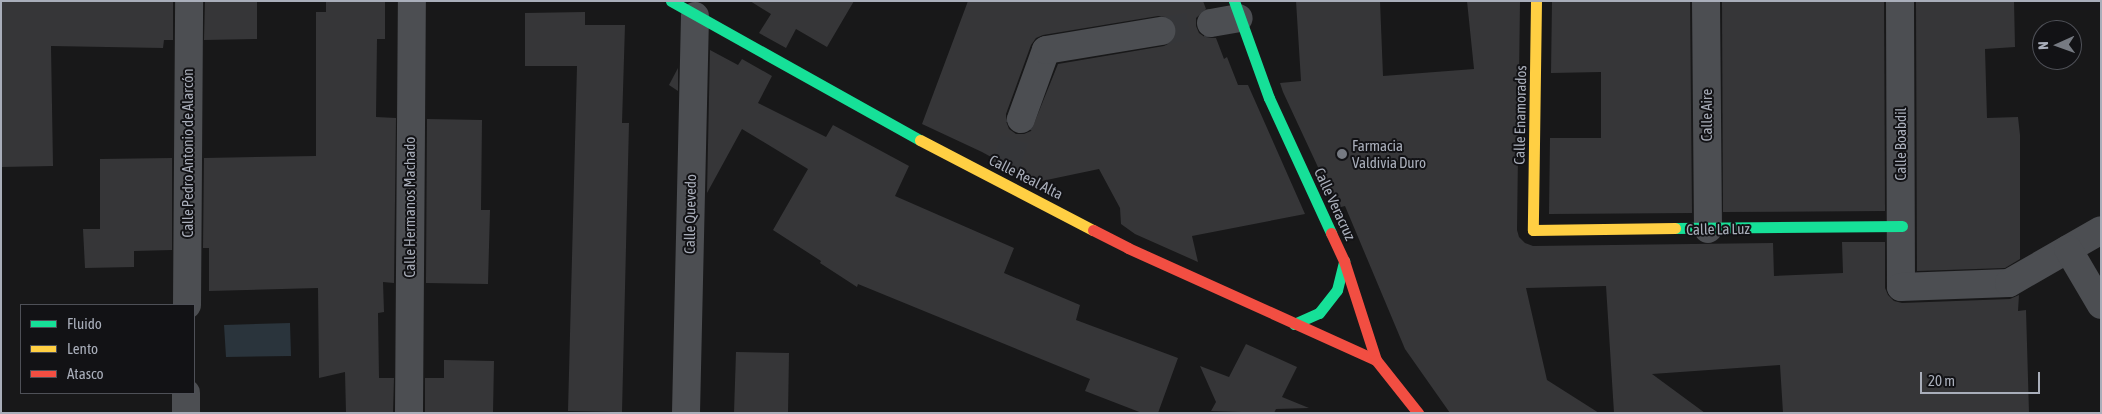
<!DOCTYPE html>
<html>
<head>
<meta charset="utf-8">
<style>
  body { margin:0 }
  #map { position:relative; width:2102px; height:414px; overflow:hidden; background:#181819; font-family:"Asap Condensed",sans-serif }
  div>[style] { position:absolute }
  .water>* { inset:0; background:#2a343c }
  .building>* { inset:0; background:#363638 }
  .street-tunnel>* { height:28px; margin-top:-14px; transform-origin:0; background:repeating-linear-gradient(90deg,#353639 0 28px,transparent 0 42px) }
  .street>* { height:28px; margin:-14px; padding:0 14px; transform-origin:14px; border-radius:14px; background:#4c4e52 }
  .fast>* { height:11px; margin:-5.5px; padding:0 5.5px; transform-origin:5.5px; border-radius:5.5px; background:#16e098 }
  .slow>* { height:11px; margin:-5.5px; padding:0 5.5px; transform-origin:5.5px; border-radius:5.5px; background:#ffcf43 }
  .jam>* { height:11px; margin:-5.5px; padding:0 5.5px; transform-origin:5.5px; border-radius:5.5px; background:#f24e42 }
  .dots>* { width:14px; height:14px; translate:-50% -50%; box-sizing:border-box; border:2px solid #121215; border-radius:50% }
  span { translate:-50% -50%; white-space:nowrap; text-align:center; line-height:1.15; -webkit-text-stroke:4px #121215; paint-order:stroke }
  .street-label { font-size:15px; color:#a9aeba }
  .poi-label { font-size:15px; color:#a9aeba }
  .left { translate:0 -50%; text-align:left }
  .frame { position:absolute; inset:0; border:2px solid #a9aeba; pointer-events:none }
  .legend { position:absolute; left:20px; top:304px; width:175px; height:90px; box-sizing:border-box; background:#121215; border:1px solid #4e5057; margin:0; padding:6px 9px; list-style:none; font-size:15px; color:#a9aeba }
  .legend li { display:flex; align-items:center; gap:10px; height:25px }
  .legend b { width:25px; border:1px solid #4e5057 }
  .north { position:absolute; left:2032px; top:20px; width:50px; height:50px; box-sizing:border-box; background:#121215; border:1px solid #4e5057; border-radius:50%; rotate:268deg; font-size:14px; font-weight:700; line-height:20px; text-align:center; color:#a9aeba }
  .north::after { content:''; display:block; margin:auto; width:18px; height:22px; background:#767a82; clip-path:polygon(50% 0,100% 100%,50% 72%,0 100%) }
  .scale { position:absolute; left:1920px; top:372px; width:120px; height:22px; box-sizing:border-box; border:2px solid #a9aeba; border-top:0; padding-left:6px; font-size:15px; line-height:18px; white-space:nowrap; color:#a9aeba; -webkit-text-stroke:4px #121215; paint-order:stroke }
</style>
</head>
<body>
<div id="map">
  <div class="water">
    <div style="clip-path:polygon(290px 323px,291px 356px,226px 357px,224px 325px)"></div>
  </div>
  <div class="building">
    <div style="clip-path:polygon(1px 1px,173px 1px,173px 40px,164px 40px,163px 48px,51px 46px,53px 166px,1px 167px)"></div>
    <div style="clip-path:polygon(205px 1px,257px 1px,257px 39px,204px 40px)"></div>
    <div style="clip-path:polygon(326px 1px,385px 1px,385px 39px,377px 39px,376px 117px,396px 118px,394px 283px,383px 282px,384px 312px,378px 313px,379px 378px,394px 378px,393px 413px,346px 413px,345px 372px,319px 378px,318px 288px,209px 291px,209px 248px,203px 248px,204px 158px,316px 156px,316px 12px,326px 12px)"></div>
    <div style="clip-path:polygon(750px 1px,854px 1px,827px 47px,796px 29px,786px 48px,759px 33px,771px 14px)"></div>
    <div style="clip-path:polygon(evenodd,968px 1px,1203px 1px,1206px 9px,1196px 18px,1196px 26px,1199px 33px,1206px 38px,1216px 38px,1224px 59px,1227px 57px,1238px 85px,1248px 85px,1305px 214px,1192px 236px,1198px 262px,1135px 234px,1121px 224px,1120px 208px,1099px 169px,1037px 182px,982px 152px,922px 124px,968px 1px,1158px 16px,1167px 17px,1173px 21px,1176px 28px,1176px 36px,1170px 43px,1164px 46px,1058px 64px,1031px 131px,1024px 134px,1016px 134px,1009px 129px,1006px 121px,1006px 114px,1031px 45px,1036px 38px,1043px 35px,1158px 16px)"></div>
    <div style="clip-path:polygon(1296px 1px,1380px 1px,1383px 76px,1474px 69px,1467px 1px,1520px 1px,1517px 230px,1519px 237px,1525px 243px,1533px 246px,1773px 243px,1774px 276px,1843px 273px,1842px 242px,1885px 242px,1885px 288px,1888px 295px,1894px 301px,1902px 303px,2010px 299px,2019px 295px,2018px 311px,2026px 310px,2029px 413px,1783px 413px,1780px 365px,1652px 374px,1705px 413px,1614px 413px,1606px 286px,1526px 288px,1547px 380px,1599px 413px,1450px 413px,1405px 349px,1345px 206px,1337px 208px,1283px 92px,1280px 83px,1301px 81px)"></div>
    <div style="clip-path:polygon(1552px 1px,1690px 1px,1692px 213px,1549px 214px,1550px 138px,1601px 138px,1601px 72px,1551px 73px)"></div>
    <div style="clip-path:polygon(1722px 1px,1884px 1px,1885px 211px,1723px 212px)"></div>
    <div style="clip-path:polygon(1916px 1px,2014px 1px,2015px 47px,1985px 49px,1987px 118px,2018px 117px,2020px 135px,2020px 259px,2005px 268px,1917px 271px)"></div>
    <div style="clip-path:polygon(585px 12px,585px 25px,625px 25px,622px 123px,629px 123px,622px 412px,568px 411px,577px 66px,525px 66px,525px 13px)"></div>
    <div style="clip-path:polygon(710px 50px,738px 65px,742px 59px,772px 76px,758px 103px,826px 137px,833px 125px,909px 166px,895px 196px,1014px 248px,1004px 273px,1080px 305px,1076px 320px,1178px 358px,1158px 413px,1142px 413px,1085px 391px,1090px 379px,858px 284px,857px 287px,820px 263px,821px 261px,773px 230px,808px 169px,742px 129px,707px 193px)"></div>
    <div style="clip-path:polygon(678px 68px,678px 91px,669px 85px)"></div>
    <div style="clip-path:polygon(427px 119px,482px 120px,481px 210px,490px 210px,488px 284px,426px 283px)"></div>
    <div style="clip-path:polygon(172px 158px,172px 250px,134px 251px,134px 267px,85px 268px,83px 229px,100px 229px,100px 159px)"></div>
    <div style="clip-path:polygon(1246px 344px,1297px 367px,1282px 397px,1309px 408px,1276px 409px,1274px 413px,1211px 411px,1216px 402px,1200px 366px,1229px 377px)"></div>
    <div style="clip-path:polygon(736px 352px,789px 353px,788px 413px,734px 413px)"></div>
    <div style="clip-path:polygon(444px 360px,494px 361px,493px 413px,425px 413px,425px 378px,444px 378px)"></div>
  </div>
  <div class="street-tunnel">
    <div style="left:1161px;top:31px;width:51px;rotate:-9.1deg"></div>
    <div style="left:1006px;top:166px;width:49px;rotate:-72.3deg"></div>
  </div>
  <div class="street">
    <div style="left:1706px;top:1px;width:228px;rotate:89.5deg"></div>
    <div style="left:1900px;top:1px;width:286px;rotate:89.8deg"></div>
    <div style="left:1901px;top:287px;width:108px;rotate:-2.1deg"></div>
    <div style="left:2009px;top:283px;width:106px;rotate:-29.9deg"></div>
    <div style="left:1211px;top:23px;width:28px;rotate:-10deg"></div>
    <div style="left:1021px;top:119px;width:73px;rotate:-70.1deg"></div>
    <div style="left:1046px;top:50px;width:117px;rotate:-9.4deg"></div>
    <div style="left:2068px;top:249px;width:65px;rotate:59.5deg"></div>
    <div style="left:187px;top:305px;width:304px;rotate:-89.6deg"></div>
    <div style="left:186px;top:413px;width:20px;rotate:-90deg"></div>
    <div style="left:409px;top:413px;width:412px;rotate:-89.6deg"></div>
    <div style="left:686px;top:413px;width:397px;rotate:-88.7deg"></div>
  </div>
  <div class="fast">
    <div style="left:671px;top:1px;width:285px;rotate:29.2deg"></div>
    <div style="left:1234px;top:1px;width:103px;rotate:70.2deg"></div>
    <div style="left:1269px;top:98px;width:149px;rotate:65.3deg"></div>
    <div style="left:1675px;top:228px;width:227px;rotate:-0.5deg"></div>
    <div style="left:1294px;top:324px;width:27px;rotate:-24deg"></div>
    <div style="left:1319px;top:313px;width:29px;rotate:-52deg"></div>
    <div style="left:1337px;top:290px;width:30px;rotate:-76deg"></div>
  </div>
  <div class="slow">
    <div style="left:1536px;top:1px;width:229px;rotate:90.8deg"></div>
    <div style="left:1533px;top:230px;width:142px;rotate:-0.8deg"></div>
    <div style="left:920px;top:140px;width:195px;rotate:27.5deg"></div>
  </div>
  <div class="jam">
    <div style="left:1093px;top:230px;width:39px;rotate:27deg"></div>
    <div style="left:1128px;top:248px;width:272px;rotate:24.3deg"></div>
    <div style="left:1331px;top:233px;width:31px;rotate:65deg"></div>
    <div style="left:1344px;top:261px;width:104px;rotate:72.1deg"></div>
    <div style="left:1376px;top:360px;width:68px;rotate:51.6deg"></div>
  </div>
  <div class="dots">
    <div style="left:1342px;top:154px;background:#767a82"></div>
  </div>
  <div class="street-label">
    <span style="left:1520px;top:115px;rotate:-89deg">Calle Enamorados</span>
    <span style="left:1707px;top:115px;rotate:-90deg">Calle Aire</span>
    <span style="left:1901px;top:144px;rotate:-90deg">Calle Boabdil</span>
    <span style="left:188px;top:153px;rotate:-90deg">Calle Pedro Antonio de Alarcón</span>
    <span style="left:1026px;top:177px;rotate:27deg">Calle Real Alta</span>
    <span style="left:1335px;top:204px;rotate:65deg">Calle Veracruz</span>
    <span style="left:410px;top:207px;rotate:-90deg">Calle Hermanos Machado</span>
    <span style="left:690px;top:214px;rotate:-89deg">Calle Quevedo</span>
    <span style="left:1718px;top:229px;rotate:-1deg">Calle La Luz</span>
  </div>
  <div class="poi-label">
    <span class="left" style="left:1352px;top:154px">Farmacia<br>Valdivia Duro</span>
  </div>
  <div class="frame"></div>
  <ul class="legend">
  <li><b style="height:6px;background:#16e098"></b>Fluido</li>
  <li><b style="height:6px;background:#ffcf43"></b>Lento</li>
  <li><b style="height:6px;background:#f24e42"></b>Atasco</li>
  </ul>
  <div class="north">N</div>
  <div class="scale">20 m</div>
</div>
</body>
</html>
